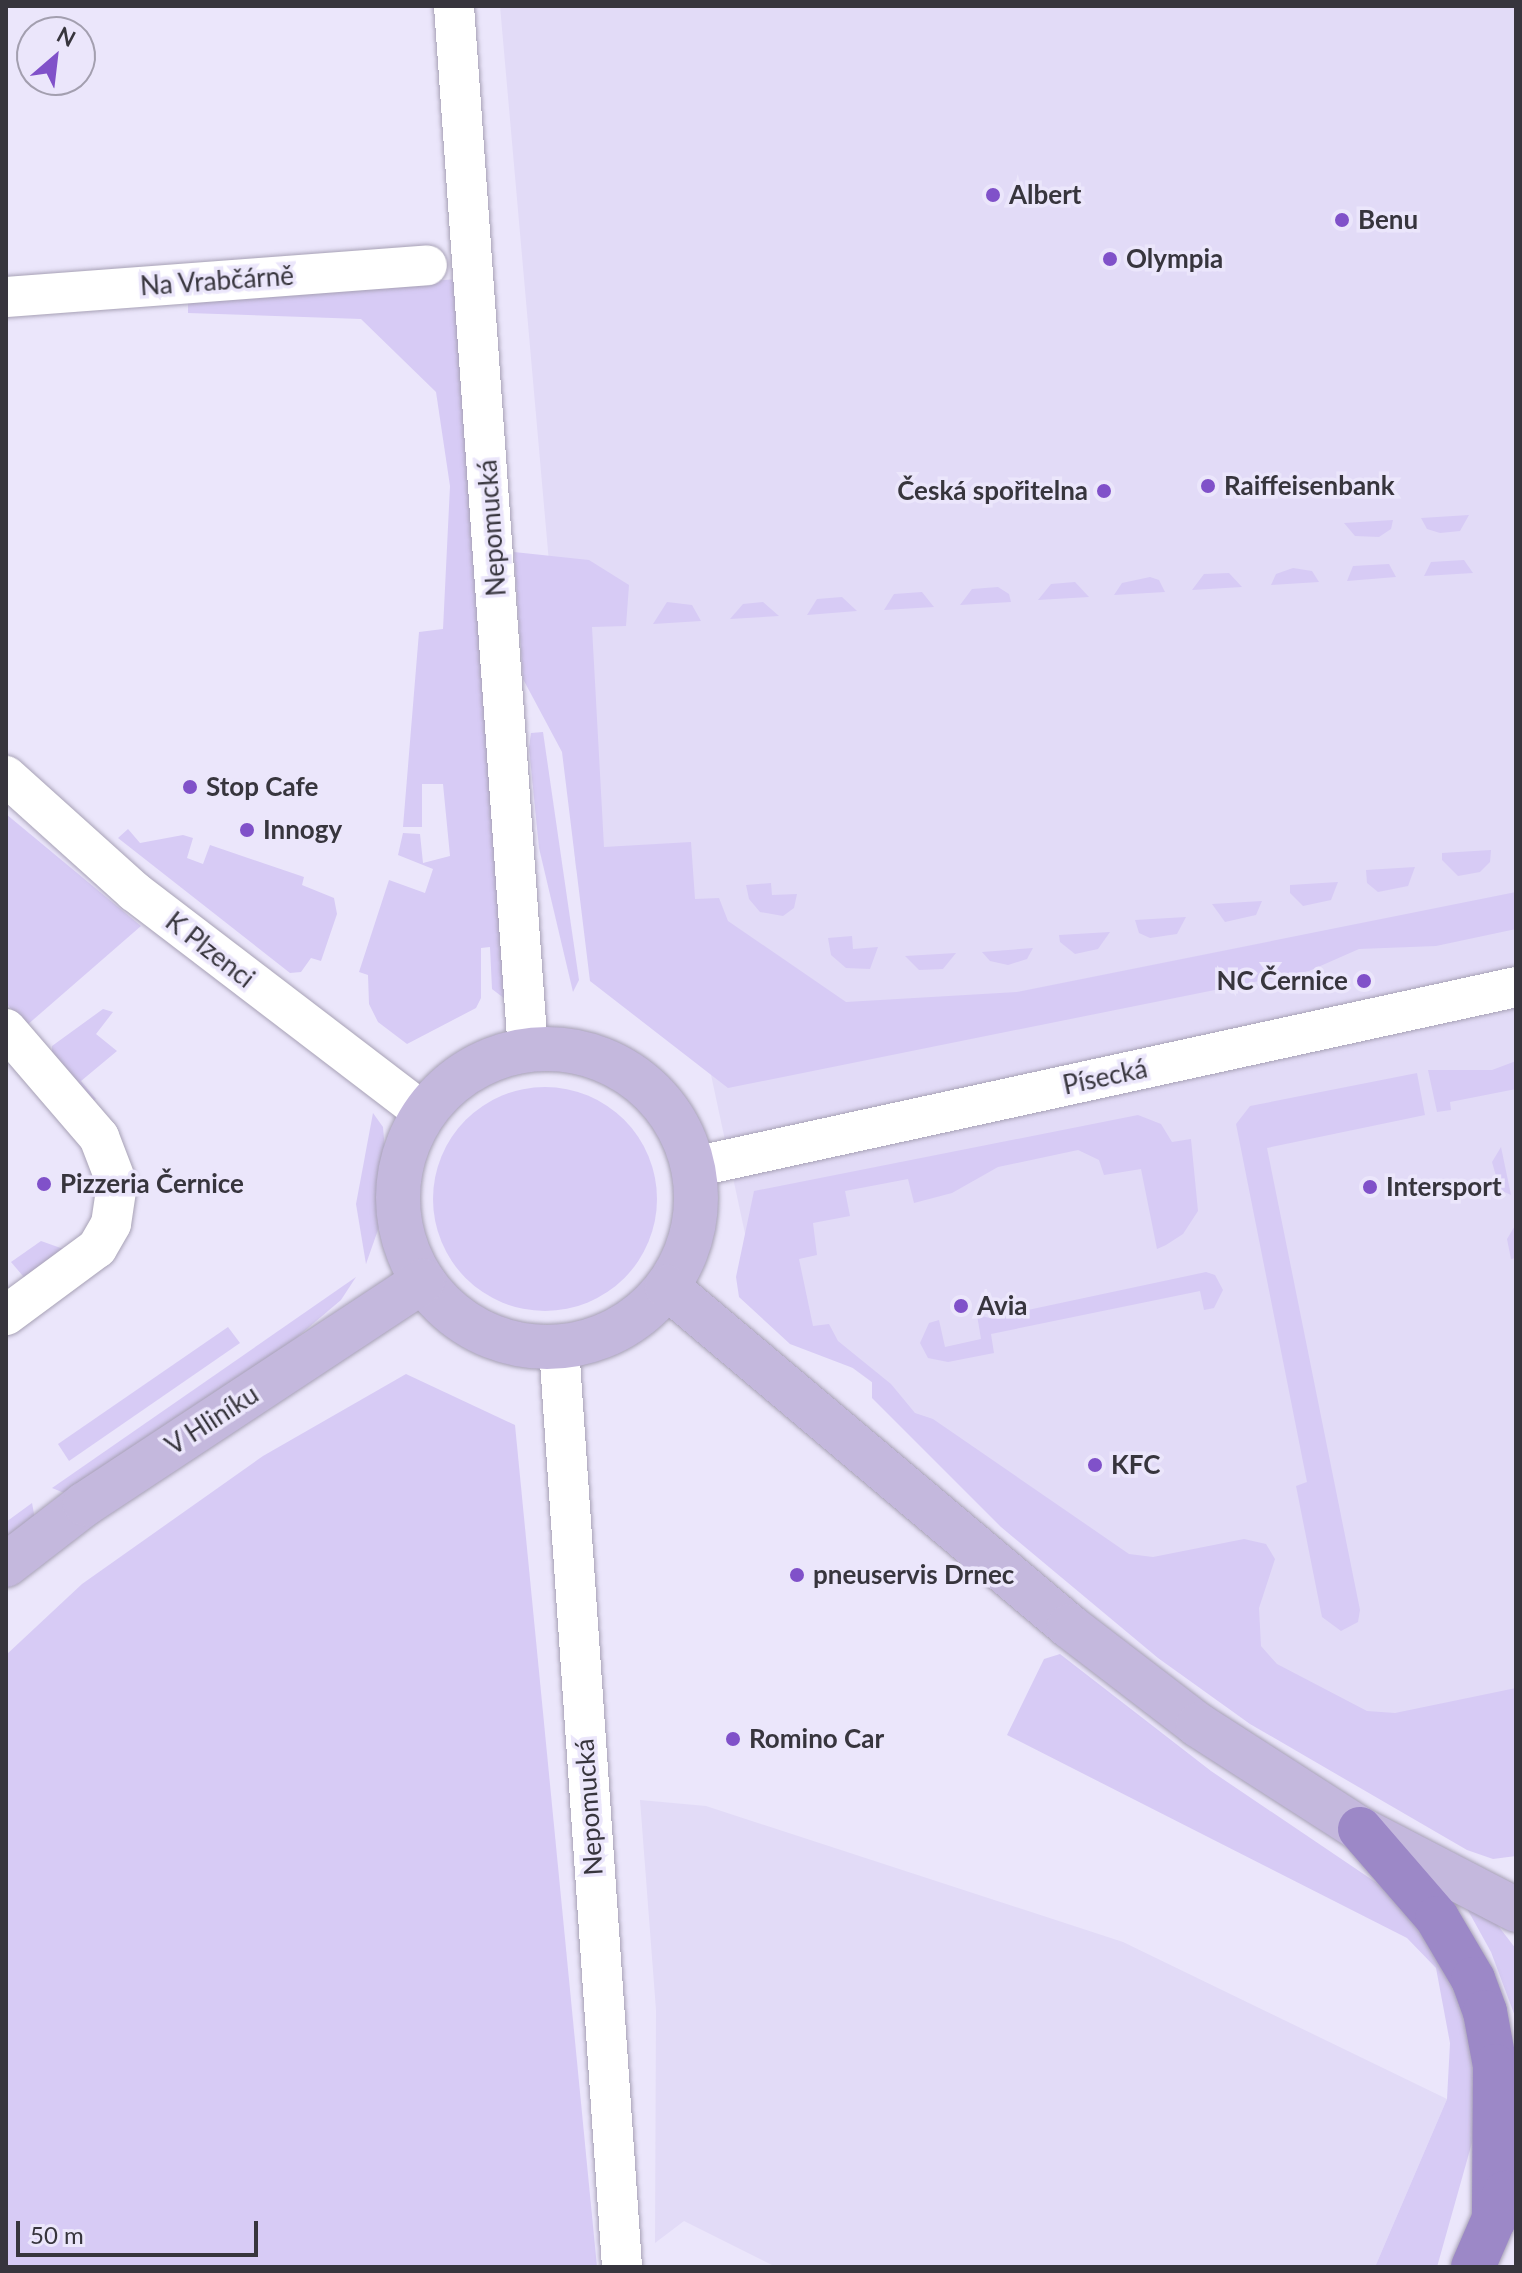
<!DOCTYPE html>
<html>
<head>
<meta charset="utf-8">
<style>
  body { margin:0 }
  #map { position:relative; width:1522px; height:2273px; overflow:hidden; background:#ebe6fb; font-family:Lato,sans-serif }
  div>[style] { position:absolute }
  .built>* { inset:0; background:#e2dbf7 }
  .green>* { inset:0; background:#d7cbf5 }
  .round { border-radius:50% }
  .roads { filter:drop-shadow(0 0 2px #a7a1b5) drop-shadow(0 0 2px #a7a1b5) }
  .minor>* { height:40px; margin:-20px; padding:0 20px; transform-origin:20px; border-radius:20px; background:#fff }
  .major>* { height:44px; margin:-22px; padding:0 22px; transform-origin:22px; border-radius:22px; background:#c4b8dd }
  .major>.ring { margin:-22px; padding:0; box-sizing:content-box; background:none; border:44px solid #c4b8dd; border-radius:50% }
  .highway>* { height:44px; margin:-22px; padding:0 22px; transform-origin:22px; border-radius:22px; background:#9c88c7 }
  .dots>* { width:22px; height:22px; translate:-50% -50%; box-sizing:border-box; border:4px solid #ebe6fb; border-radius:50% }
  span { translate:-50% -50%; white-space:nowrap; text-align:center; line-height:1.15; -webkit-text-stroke:7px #ebe6fb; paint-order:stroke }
  .poi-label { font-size:26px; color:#37353d; font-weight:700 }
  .left { translate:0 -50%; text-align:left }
  .right { translate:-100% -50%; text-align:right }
  .street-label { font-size:26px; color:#37353d }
  .frame { position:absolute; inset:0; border:8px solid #37353d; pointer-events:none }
  .north { position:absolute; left:16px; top:16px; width:80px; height:80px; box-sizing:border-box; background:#ebe6fb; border:2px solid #a39faf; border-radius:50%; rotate:28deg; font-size:22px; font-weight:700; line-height:32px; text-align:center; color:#37353d }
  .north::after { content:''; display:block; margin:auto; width:28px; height:36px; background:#8051c9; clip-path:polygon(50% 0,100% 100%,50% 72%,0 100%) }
  .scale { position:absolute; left:16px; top:2221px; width:242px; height:36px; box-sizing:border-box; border:4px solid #37353d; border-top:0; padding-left:10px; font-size:24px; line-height:28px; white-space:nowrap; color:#37353d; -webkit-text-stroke:6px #ebe6fb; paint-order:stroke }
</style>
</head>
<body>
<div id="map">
  <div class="built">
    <div style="clip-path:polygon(500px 6px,1516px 6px,1516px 1711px,1357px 1740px,759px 1299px,683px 944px,576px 869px)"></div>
    <div style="clip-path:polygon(640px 1800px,706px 1806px,1123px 1942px,1447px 2099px,1375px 2267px,776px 2267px,684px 2221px,655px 2243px,656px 2010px)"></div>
  </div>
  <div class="green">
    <div style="clip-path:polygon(458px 279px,505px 999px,492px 989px,490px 947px,481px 948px,481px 998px,476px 1008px,407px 1044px,378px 1022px,369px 1004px,368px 975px,359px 972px,389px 880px,425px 893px,433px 869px,398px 855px,403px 833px,420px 834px,423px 863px,450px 856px,443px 784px,422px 784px,422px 827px,403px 827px,419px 632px,443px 629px,450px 486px,436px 392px,361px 319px,188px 313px,188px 299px)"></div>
    <div style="clip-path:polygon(1469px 515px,1460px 531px,1440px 533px,1427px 529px,1421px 518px)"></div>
    <div style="clip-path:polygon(1393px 520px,1391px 529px,1379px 537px,1355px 536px,1344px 523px)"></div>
    <div style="clip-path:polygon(514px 552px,589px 560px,629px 585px,626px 626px,592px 627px,604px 847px,691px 842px,695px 899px,719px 898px,728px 921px,846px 1002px,1017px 992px,1516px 892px,1516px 929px,1436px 946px,1359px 949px,1309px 971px,728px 1088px,590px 981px,562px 752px,523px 679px)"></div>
    <div style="clip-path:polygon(1464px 560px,1473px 573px,1424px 576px,1431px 562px)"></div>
    <div style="clip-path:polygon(1389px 564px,1396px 577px,1347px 581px,1353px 566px)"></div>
    <div style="clip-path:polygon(1293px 568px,1312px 571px,1319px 582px,1271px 585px,1276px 574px)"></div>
    <div style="clip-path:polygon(1229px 573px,1242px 587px,1192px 590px,1204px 574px)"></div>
    <div style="clip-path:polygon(1150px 577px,1159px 580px,1165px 592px,1114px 595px,1122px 583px)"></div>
    <div style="clip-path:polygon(1075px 582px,1089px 597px,1038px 600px,1051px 584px)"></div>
    <div style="clip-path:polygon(998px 587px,1009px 594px,1011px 602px,960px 605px,972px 589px)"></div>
    <div style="clip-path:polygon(922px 592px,934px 607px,884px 610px,894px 594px)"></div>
    <div style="clip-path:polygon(842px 597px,857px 611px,807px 615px,817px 599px)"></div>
    <div style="clip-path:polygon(667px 602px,692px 605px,701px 621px,653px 624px)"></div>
    <div style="clip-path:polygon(763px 602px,779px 616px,730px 619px,743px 604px)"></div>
    <div style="clip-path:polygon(543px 732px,579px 980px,573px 992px,539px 848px,529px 748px,531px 733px)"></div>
    <div style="clip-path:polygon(6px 814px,141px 926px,26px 1026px,6px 1003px)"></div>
    <div style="clip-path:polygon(128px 829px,140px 843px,183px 835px,193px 838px,187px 858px,203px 864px,210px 845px,304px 877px,302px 885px,334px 898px,337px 914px,321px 961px,311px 958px,301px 972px,290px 973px,118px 838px)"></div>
    <div style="clip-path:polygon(1491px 850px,1490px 862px,1480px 872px,1458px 876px,1442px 860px,1442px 853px)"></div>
    <div style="clip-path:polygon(1415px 867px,1408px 886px,1378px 892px,1367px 883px,1366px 870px)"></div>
    <div style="clip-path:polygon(1338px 882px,1331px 900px,1303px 906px,1290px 893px,1290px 885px)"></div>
    <div style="clip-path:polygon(771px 883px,772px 895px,797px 894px,794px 908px,783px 916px,760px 912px,749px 899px,746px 885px)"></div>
    <div style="clip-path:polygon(1262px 901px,1256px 915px,1225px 922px,1212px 904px)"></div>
    <div style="clip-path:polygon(1186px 917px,1177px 934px,1150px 938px,1139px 933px,1135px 920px)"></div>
    <div style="clip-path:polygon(1110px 932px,1098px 949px,1075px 954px,1060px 942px,1059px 935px)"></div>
    <div style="clip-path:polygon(852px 936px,853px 949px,878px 947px,870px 969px,846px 968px,831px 955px,828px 938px)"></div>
    <div style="clip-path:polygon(1033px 948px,1027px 959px,1008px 965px,990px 961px,982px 952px)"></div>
    <div style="clip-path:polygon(956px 953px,943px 969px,919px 970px,905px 956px)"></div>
    <div style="clip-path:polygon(103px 1009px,113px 1012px,96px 1034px,117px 1051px,81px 1081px,96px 1099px,90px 1104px,52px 1059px,52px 1046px)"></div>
    <div style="clip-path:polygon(1516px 1061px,1516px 1089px,1450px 1102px,1451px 1110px,1437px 1112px,1428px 1070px,1492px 1070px)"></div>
    <div style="clip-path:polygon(1417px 1073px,1425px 1115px,1267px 1148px,1360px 1610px,1358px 1622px,1341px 1631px,1322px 1617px,1296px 1486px,1307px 1482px,1236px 1124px,1250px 1106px)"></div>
    <div class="round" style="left:433px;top:1087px;width:224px;height:224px"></div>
    <div style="clip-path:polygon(373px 1113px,383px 1127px,386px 1161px,379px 1227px,366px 1264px,356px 1204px)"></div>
    <div style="clip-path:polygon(1138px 1115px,1161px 1124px,1172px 1142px,1191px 1139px,1198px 1211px,1183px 1234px,1166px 1245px,1157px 1249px,1141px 1169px,1104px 1175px,1099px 1160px,1078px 1150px,998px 1167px,952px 1193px,914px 1203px,908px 1179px,845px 1191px,850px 1216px,813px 1223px,817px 1255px,799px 1259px,813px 1326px,829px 1324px,838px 1341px,891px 1384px,915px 1413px,933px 1419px,1129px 1554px,1153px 1557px,1244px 1539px,1266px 1544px,1275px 1559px,1259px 1608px,1261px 1646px,1277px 1664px,1367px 1711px,1395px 1713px,1516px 1688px,1516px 1856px,1493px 1859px,1467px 1850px,1250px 1724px,1158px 1658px,1001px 1527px,872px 1398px,872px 1382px,853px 1368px,790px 1344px,739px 1297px,736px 1277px,754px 1191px)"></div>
    <div style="clip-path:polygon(1501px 1147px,1511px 1195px,1500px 1190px,1492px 1162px)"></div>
    <div style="clip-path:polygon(1516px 1224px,1516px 1258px,1511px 1259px,1507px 1239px)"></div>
    <div style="clip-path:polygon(41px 1241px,72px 1252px,28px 1282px,11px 1262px)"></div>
    <div style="clip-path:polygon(1206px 1272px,1215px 1275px,1223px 1290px,1214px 1308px,1204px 1310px,1200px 1291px,991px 1334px,994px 1353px,948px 1362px,928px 1358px,920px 1343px,929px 1323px,939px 1320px,945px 1347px,981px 1339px,977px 1315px,990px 1318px)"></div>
    <div style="clip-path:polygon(356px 1277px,341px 1300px,295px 1339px,69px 1495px,52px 1488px)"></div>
    <div style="clip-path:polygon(228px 1327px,240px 1343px,69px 1461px,58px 1444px)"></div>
    <div style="clip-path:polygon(406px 1374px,515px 1425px,597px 2267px,6px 2267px,6px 1655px,82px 1584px,263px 1456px)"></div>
    <div style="clip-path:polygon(32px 1503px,35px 1519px,6px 1541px,6px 1522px)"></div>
    <div style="clip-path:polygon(1060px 1654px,1211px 1771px,1402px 1900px,1475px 2018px,1475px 2132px,1437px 2267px,1375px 2267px,1447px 2099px,1450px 2043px,1436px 1968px,1407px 1938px,1007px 1735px,1044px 1659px)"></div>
    <div style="clip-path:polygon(1465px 1905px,1496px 1923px,1516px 1949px,1516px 2019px,1491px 1952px)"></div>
  </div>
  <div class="roads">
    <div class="minor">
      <div style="left:454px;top:6px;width:1047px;rotate:85.95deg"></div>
      <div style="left:6px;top:297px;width:422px;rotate:-4.3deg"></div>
      <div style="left:6px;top:776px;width:173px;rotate:42deg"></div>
      <div style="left:135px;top:892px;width:364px;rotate:37.4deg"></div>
      <div style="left:6px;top:1029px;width:143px;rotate:49.3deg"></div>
      <div style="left:99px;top:1137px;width:50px;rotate:69deg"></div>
      <div style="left:117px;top:1184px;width:40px;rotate:98.5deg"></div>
      <div style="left:111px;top:1224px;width:28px;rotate:120deg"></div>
      <div style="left:97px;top:1248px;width:113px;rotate:143.6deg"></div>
      <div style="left:694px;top:1167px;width:841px;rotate:-12.35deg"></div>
      <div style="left:559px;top:1347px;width:922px;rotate:86.08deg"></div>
    </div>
    <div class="major">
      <div class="ring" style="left:398px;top:1049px;width:254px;height:254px"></div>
      <div style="left:667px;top:1287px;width:526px;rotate:40.14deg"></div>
      <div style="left:1069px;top:1626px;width:163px;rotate:37.5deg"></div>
      <div style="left:1198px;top:1725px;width:193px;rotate:32.7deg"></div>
      <div style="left:1360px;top:1829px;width:176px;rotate:27.4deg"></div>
      <div style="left:6px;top:1565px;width:100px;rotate:-37.7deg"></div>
      <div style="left:85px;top:1504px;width:405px;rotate:-33.4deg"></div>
    </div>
    <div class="highway">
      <div style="left:1360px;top:1829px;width:118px;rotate:49.1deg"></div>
      <div style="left:1437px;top:1918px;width:71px;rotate:59.5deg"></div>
      <div style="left:1473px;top:1979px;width:35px;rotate:70deg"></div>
      <div style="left:1485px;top:2012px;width:55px;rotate:79.5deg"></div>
      <div style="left:1495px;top:2066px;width:154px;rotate:90.4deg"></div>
      <div style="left:1473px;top:2267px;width:81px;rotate:-66.6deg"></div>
    </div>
  </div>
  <div class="dots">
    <div style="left:993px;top:195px;background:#8051c9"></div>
    <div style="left:1342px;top:220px;background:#8051c9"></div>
    <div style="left:1110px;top:259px;background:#8051c9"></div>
    <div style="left:1208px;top:486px;background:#8051c9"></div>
    <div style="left:1104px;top:491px;background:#8051c9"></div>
    <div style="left:190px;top:787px;background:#8051c9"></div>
    <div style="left:247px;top:830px;background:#8051c9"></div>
    <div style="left:1364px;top:981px;background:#8051c9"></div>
    <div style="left:44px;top:1184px;background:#8051c9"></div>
    <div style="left:1370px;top:1187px;background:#8051c9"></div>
    <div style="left:961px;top:1306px;background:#8051c9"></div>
    <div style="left:1095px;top:1465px;background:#8051c9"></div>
    <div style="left:797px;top:1575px;background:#8051c9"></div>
    <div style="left:733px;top:1739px;background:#8051c9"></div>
  </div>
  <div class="poi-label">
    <span class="left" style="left:1009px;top:195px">Albert</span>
    <span class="left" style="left:1358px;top:220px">Benu</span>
    <span class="left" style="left:1126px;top:259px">Olympia</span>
    <span class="left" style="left:1224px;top:486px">Raiffeisenbank</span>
    <span class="right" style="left:1088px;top:491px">Česká spořitelna</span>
    <span class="left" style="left:206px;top:787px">Stop Cafe</span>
    <span class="left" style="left:263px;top:830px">Innogy</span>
    <span class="right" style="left:1348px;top:981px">NC Černice</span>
    <span class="left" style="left:60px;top:1184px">Pizzeria Černice</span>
    <span class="left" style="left:1386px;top:1187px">Intersport</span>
    <span class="left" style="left:977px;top:1306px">Avia</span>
    <span class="left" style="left:1111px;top:1465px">KFC</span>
    <span class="left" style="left:813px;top:1575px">pneuservis Drnec</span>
    <span class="left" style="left:749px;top:1739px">Romino Car</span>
  </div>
  <div class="street-label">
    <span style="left:217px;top:281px;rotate:-4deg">Na Vrabčárně</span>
    <span style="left:492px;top:528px;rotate:-94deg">Nepomucká</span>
    <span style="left:210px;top:950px;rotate:38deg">K Plzenci</span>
    <span style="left:1105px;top:1077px;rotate:-12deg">Písecká</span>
    <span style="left:212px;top:1420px;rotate:-33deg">V Hliníku</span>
    <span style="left:589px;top:1807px;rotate:-94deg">Nepomucká</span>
  </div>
  <div class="frame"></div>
  <div class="north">N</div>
  <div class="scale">50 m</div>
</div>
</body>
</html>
